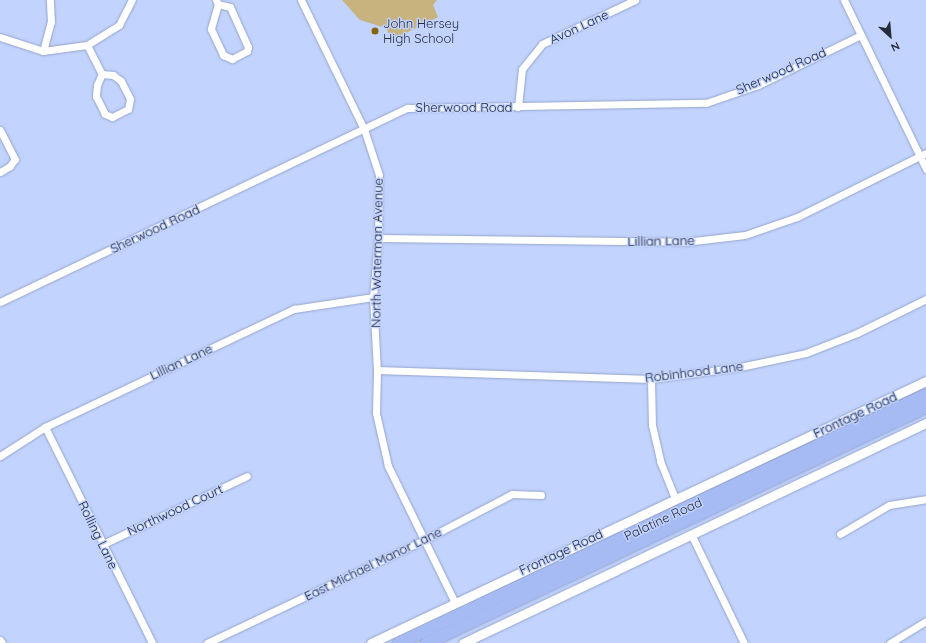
<!DOCTYPE html>
<html>
<head>
<meta charset="utf-8">
<style>
  body { margin:0 }
  #map { position:relative; width:926px; height:643px; overflow:hidden; background:#c2d3fd; font-family:Quicksand,sans-serif }
  div>[style] { position:absolute }
  .green>* { inset:0; background:#c8b27e }
  .roads { filter:drop-shadow(0 0 1px #95a5cc) drop-shadow(0 0 1px #95a5cc) }
  .minor>* { height:7px; margin:-3.5px; padding:0 3.5px; transform-origin:3.5px; border-radius:3.5px; background:#fff }
  .tertiary>* { height:9px; margin:-4.5px; padding:0 4.5px; transform-origin:4.5px; border-radius:4.5px; background:#fff }
  .trunk>* { height:12px; margin:-6px; padding:0 6px; transform-origin:6px; border-radius:6px; background:#a6baf3 }
  .dots>* { width:11px; height:11px; translate:-50% -50%; box-sizing:border-box; border:2px solid #c2d3fd; border-radius:50% }
  span { translate:-50% -50%; white-space:nowrap; text-align:center; line-height:1.15; -webkit-text-stroke:3px #c2d3fd; paint-order:stroke }
  .poi-label { font-size:13px; color:#262c3c }
  .left { translate:0 -50%; text-align:left }
  .street-label { font-size:13px; color:#262c3c }
  .north { position:absolute; left:870px; top:16px; width:40px; height:40px; -webkit-text-stroke:3px #c2d3fd; paint-order:stroke; rotate:154deg; font-size:11px; font-weight:700; line-height:16px; text-align:center; color:#262c3c }
  .north::after { content:''; display:block; margin:auto; width:14px; height:18px; background:#262c3c; clip-path:polygon(50% 0,100% 100%,50% 72%,0 100%) }
</style>
</head>
<body>
<div id="map">
  <div class="green">
    <div style="clip-path:polygon(342px 0,437px 0,433px 5px,438px 17px,392px 40px,386px 28px,360px 20px)"></div>
  </div>
  <div class="roads">
    <div class="minor">
      <div style="left:216px;top:0;width:4px;rotate:63deg"></div>
      <div style="left:218px;top:4px;width:26px;rotate:106deg"></div>
      <div style="left:211px;top:29px;width:29px;rotate:65deg"></div>
      <div style="left:223px;top:55px;width:10px;rotate:24deg"></div>
      <div style="left:232px;top:59px;width:17px;rotate:-28deg"></div>
      <div style="left:247px;top:51px;width:4px;rotate:-76deg"></div>
      <div style="left:248px;top:47px;width:44px;rotate:-114.2deg"></div>
      <div style="left:230px;top:7px;width:12px;rotate:-166deg"></div>
      <div style="left:301px;top:0;width:144px;rotate:64deg"></div>
      <div style="left:364px;top:129px;width:48px;rotate:71.9deg"></div>
      <div style="left:379px;top:175px;width:63px;rotate:90.9deg"></div>
      <div style="left:378px;top:238px;width:59px;rotate:94.8deg"></div>
      <div style="left:373px;top:297px;width:73px;rotate:86.9deg"></div>
      <div style="left:377px;top:370px;width:43px;rotate:91.3deg"></div>
      <div style="left:376px;top:413px;width:54px;rotate:77.2deg"></div>
      <div style="left:388px;top:466px;width:153px;rotate:63.9deg"></div>
      <div style="left:844px;top:0;width:188px;rotate:64.1deg"></div>
      <div style="left:0;top:37px;width:45px;rotate:18deg"></div>
      <div style="left:43px;top:51px;width:44px;rotate:-7.8deg"></div>
      <div style="left:87px;top:45px;width:38px;rotate:-32deg"></div>
      <div style="left:119px;top:25px;width:28px;rotate:-63deg"></div>
      <div style="left:87px;top:45px;width:33px;rotate:63deg"></div>
      <div style="left:43px;top:51px;width:30px;rotate:-75deg"></div>
      <div style="left:51px;top:22px;width:22px;rotate:-93deg"></div>
      <div style="left:102px;top:74px;width:11px;rotate:5deg"></div>
      <div style="left:113px;top:75px;width:10px;rotate:37deg"></div>
      <div style="left:121px;top:81px;width:20px;rotate:63deg"></div>
      <div style="left:130px;top:99px;width:10px;rotate:101deg"></div>
      <div style="left:128px;top:109px;width:18px;rotate:153deg"></div>
      <div style="left:112px;top:117px;width:8px;rotate:-157deg"></div>
      <div style="left:105px;top:114px;width:20px;rotate:-117deg"></div>
      <div style="left:96px;top:96px;width:11px;rotate:-85deg"></div>
      <div style="left:97px;top:85px;width:12px;rotate:-66deg"></div>
      <div style="left:518px;top:107px;width:38px;rotate:-84deg"></div>
      <div style="left:522px;top:69px;width:32px;rotate:-51deg"></div>
      <div style="left:542px;top:44px;width:103px;rotate:-25.3deg"></div>
      <div style="left:0;top:130px;width:33px;rotate:63deg"></div>
      <div style="left:15px;top:159px;width:9px;rotate:126deg"></div>
      <div style="left:10px;top:166px;width:12px;rotate:149deg"></div>
      <div style="left:378px;top:238px;width:307px;rotate:0.7deg"></div>
      <div style="left:685px;top:242px;width:60px;rotate:-6.7deg"></div>
      <div style="left:745px;top:235px;width:55px;rotate:-19.1deg"></div>
      <div style="left:797px;top:217px;width:144px;rotate:-26.4deg"></div>
      <div style="left:0;top:302px;width:451px;rotate:-25.5deg"></div>
      <div style="left:407px;top:108px;width:299px;rotate:-1deg"></div>
      <div style="left:706px;top:103px;width:55px;rotate:-19.1deg"></div>
      <div style="left:758px;top:85px;width:114px;rotate:-25.9deg"></div>
      <div style="left:377px;top:370px;width:274px;rotate:1.9deg"></div>
      <div style="left:651px;top:379px;width:90px;rotate:-7.7deg"></div>
      <div style="left:740px;top:367px;width:67px;rotate:-12deg"></div>
      <div style="left:806px;top:353px;width:55px;rotate:-21.4deg"></div>
      <div style="left:857px;top:333px;width:77px;rotate:-26.2deg"></div>
      <div style="left:651px;top:379px;width:46px;rotate:88.8deg"></div>
      <div style="left:652px;top:425px;width:37px;rotate:77deg"></div>
      <div style="left:660px;top:461px;width:40px;rotate:68deg"></div>
      <div style="left:45px;top:427px;width:241px;rotate:63.6deg"></div>
      <div style="left:0;top:456px;width:54px;rotate:-32.8deg"></div>
      <div style="left:45px;top:427px;width:276px;rotate:-25.4deg"></div>
      <div style="left:294px;top:309px;width:80px;rotate:-8.6deg"></div>
      <div style="left:691px;top:534px;width:121px;rotate:64.1deg"></div>
      <div style="left:840px;top:534px;width:57px;rotate:-30.6deg"></div>
      <div style="left:889px;top:505px;width:37px;rotate:-9deg"></div>
      <div style="left:103px;top:544px;width:159px;rotate:-25.3deg"></div>
      <div style="left:0;top:640px;width:4px;rotate:56deg"></div>
      <div style="left:207px;top:643px;width:240px;rotate:-25.4deg"></div>
      <div style="left:424px;top:540px;width:99px;rotate:-27.6deg"></div>
      <div style="left:512px;top:494px;width:29px;rotate:2deg"></div>
      <div style="left:890px;top:643px;width:42px;rotate:-31.4deg"></div>
    </div>
    <div class="tertiary">
      <div style="left:371px;top:643px;width:614px;rotate:-25.27deg"></div>
      <div style="left:463px;top:643px;width:513px;rotate:-25.42deg"></div>
    </div>
    <div class="trunk">
      <div style="left:399px;top:643px;width:582px;rotate:-25.2deg"></div>
      <div style="left:427px;top:643px;width:552px;rotate:-25.31deg"></div>
    </div>
  </div>
  <div class="dots">
    <div style="left:375px;top:31px;background:#846500"></div>
  </div>
  <div class="poi-label">
    <span class="left" style="left:383px;top:31px">John Hersey<br>High School</span>
  </div>
  <div class="street-label">
    <span style="left:579px;top:27px;rotate:-25deg">Avon Lane</span>
    <span style="left:781px;top:71px;rotate:-24deg">Sherwood Road</span>
    <span style="left:464px;top:107px">Sherwood Road</span>
    <span style="left:155px;top:229px;rotate:-25deg">Sherwood Road</span>
    <span style="left:661px;top:241px;rotate:-1deg">Lillian Lane</span>
    <span style="left:377px;top:253px;rotate:-89deg">North Waterman Avenue</span>
    <span style="left:181px;top:362px;rotate:-25deg">Lillian Lane</span>
    <span style="left:694px;top:372px;rotate:-7deg">Robinhood Lane</span>
    <span style="left:855px;top:415px;rotate:-25deg">Frontage Road</span>
    <span style="left:175px;top:510px;rotate:-25deg">Northwood Court</span>
    <span style="left:663px;top:519px;rotate:-25deg">Palatine Road</span>
    <span style="left:98px;top:535px;rotate:64deg">Rolling Lane</span>
    <span style="left:561px;top:552px;rotate:-25deg">Frontage Road</span>
    <span style="left:373px;top:564px;rotate:-26deg">East Michael Manor Lane</span>
  </div>
  <div class="north">N</div>
</div>
</body>
</html>
